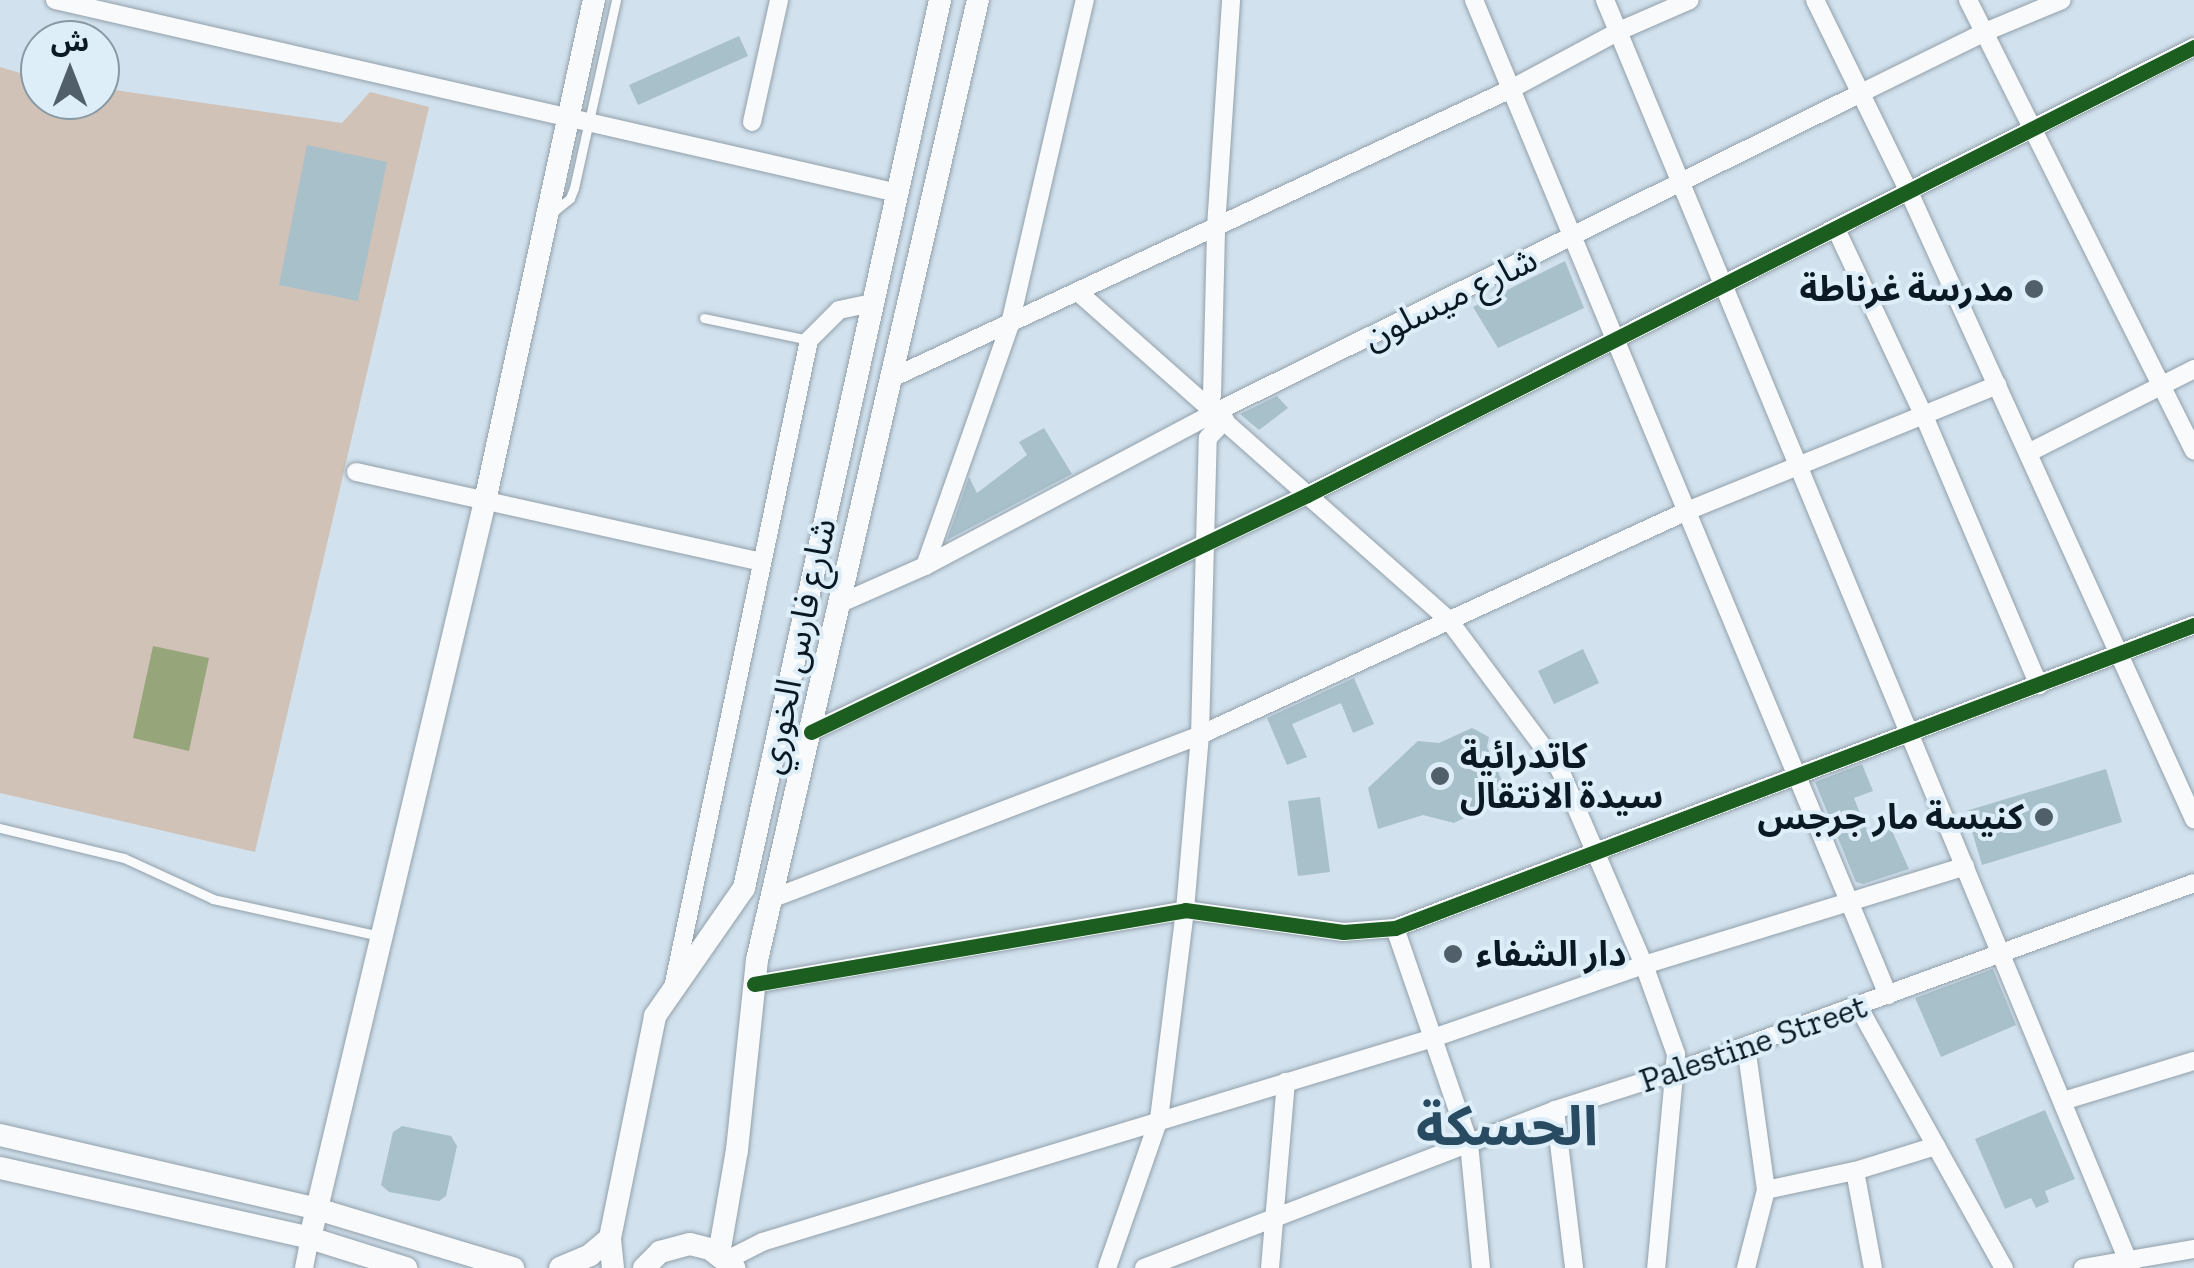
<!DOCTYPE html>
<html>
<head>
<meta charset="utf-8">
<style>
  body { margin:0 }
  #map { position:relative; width:2194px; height:1268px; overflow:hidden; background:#d1e1ed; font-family:"Zilla Slab","Noto Sans Arabic",serif }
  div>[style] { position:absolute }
  .green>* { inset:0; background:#d0c2b7 }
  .water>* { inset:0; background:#96a67a }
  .building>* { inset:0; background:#a8c0ca }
  .roads { filter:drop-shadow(0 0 2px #92a0aa) drop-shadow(0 0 2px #92a0aa) }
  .service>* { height:9px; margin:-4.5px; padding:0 4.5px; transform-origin:4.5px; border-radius:4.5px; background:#f8fafc }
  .minor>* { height:18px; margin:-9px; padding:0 9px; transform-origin:9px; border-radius:9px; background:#f8fafc }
  .tertiary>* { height:22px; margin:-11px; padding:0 11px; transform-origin:11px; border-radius:11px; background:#f8fafc }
  .cycleway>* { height:15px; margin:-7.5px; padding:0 7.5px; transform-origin:7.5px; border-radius:7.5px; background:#1b5e20 }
  .dots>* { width:28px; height:28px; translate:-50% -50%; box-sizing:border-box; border:5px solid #deeef9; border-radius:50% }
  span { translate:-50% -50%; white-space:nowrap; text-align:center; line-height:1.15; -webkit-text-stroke:8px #deeef9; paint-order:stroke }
  .poi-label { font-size:35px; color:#0a1923; font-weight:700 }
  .right { translate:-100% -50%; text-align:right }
  .left { translate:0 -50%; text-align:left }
  .street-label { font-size:35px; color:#0a1923 }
  .town-label { font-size:55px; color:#284b62; font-weight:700 }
  .north { position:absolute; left:20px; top:20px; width:100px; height:100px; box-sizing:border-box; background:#deeef9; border:2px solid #8999a3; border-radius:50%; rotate:0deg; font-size:28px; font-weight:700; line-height:40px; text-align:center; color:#0a1923 }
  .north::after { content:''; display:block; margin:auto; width:35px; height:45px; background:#505f6a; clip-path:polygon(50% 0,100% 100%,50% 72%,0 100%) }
</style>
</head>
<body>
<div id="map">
  <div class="green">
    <div style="clip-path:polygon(0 67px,40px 79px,40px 100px,100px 100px,100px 88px,342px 123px,370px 92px,429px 107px,255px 852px,0 793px)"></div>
  </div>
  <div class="water">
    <div style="clip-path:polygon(153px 646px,209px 658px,189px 751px,133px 738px)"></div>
  </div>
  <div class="building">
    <div style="clip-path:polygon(739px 36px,748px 56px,638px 105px,629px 85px)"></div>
    <div style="clip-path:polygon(307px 145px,387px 162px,358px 301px,279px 285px)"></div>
    <div style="clip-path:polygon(1565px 261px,1584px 308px,1498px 348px,1473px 307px)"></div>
    <div style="clip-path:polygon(1277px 396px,1288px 408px,1259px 430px,1240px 414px)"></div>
    <div style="clip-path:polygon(1044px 428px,1072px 474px,947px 540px,969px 477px,977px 493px,1027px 455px,1019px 442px)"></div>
    <div style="clip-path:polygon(1583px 649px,1599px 683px,1554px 704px,1538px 671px)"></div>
    <div style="clip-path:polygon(1354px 678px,1374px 724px,1353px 733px,1341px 703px,1292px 724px,1307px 757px,1287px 765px,1267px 718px)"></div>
    <div style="clip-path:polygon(1472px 728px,1489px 737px,1487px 747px,1509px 796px,1454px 823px,1423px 815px,1378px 829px,1368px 788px,1418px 741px,1439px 743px)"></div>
    <div style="clip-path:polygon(1862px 764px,1873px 791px,1854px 798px,1867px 831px,1882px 826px,1892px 831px,1909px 869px,1863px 884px,1856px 882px,1815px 782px)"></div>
    <div style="clip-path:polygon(2106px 769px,2122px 822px,1982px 865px,1966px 811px)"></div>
    <div style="clip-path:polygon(1320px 797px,1330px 872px,1298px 876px,1288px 801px)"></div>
    <div style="clip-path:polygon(1993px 969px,2016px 1025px,1941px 1057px,1915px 998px)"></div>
    <div style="clip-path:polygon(2045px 1110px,2075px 1179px,2045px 1191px,2049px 1202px,2036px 1208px,2031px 1198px,2005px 1209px,1975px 1139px)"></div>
    <div style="clip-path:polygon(402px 1126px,451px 1136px,457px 1146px,446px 1196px,439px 1201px,389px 1192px,381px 1185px,393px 1132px)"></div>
  </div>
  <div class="roads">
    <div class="service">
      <div style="left:553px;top:212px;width:22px;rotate:-39deg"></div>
      <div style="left:570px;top:198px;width:11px;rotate:-68deg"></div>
      <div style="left:574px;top:188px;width:193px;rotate:-77.4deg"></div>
      <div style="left:704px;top:318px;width:107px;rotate:11.8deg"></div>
      <div style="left:0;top:828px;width:128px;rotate:13.6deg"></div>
      <div style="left:124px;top:858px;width:98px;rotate:24.7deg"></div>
      <div style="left:213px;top:899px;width:171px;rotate:12.5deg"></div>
    </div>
    <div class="minor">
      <div style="left:55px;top:0;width:865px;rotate:12.9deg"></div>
      <div style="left:1474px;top:0;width:1078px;rotate:67.41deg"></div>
      <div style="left:1605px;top:0;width:1373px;rotate:67.47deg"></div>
      <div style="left:1815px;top:0;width:214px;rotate:63.9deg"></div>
      <div style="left:1909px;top:192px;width:689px;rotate:65.56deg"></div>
      <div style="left:1968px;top:0;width:504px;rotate:63.38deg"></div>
      <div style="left:752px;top:122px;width:125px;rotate:-77.5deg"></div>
      <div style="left:1836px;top:229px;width:207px;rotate:64.8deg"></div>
      <div style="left:1924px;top:416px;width:293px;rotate:66.9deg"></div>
      <div style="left:1078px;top:292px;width:494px;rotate:41.5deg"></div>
      <div style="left:1448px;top:619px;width:188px;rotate:53.4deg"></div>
      <div style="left:1560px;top:770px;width:212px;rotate:66.7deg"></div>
      <div style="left:1644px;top:965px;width:95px;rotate:70.2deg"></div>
      <div style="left:1676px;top:1054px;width:215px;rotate:95.3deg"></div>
      <div style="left:894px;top:377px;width:681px;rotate:-25.02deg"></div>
      <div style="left:1511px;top:89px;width:123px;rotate:-28.2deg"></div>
      <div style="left:1619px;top:31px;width:77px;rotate:-23.6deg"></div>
      <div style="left:1207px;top:405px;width:11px;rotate:-63deg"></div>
      <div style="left:1212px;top:395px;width:168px;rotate:-88.6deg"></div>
      <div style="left:1216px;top:227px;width:227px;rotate:-86.2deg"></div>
      <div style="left:2028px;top:453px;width:186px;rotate:-26.8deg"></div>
      <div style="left:356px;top:472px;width:416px;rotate:12.5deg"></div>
      <div style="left:925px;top:566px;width:256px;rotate:-70.6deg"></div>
      <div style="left:1010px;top:324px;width:333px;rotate:-77deg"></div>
      <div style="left:841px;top:603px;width:92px;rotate:-23.8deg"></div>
      <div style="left:925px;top:566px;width:329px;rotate:-27.9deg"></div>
      <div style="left:1216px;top:412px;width:720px;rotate:-26.32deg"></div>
      <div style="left:1861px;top:93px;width:138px;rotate:-26.2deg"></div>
      <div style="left:1985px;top:32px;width:83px;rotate:-22.6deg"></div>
      <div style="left:811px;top:732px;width:550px;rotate:-25.54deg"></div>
      <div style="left:1307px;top:495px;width:994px;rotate:-26.8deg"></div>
      <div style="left:771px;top:899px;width:459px;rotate:-20.9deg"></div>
      <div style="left:1200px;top:735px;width:536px;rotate:-24.7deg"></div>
      <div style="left:1687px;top:511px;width:335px;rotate:-22.1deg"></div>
      <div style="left:1395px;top:928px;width:227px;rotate:71deg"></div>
      <div style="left:1469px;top:1143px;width:126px;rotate:84.5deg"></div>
      <div style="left:674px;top:983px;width:657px;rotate:-78.14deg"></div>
      <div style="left:809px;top:340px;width:42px;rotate:-45deg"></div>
      <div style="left:839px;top:310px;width:35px;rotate:-12deg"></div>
      <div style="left:754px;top:984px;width:437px;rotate:-9.7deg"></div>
      <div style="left:1185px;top:910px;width:160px;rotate:7.9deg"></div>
      <div style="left:1343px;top:932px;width:52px;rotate:-4.4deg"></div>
      <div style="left:1395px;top:928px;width:855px;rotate:-20.77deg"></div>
      <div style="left:1858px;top:1006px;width:300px;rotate:60.9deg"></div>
      <div style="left:1746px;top:1046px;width:145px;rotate:82.1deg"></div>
      <div style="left:1766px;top:1190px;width:81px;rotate:104.4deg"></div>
      <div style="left:2063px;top:1101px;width:137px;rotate:-17deg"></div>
      <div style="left:1555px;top:1110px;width:159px;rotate:83.1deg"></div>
      <div style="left:1855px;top:1171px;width:99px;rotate:79.5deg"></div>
      <div style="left:1766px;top:1190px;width:91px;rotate:-12.1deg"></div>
      <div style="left:1855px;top:1171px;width:85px;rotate:-17.2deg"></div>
      <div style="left:727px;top:1260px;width:39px;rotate:-27deg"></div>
      <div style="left:762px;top:1242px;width:701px;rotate:-16.91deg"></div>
      <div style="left:1433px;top:1038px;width:223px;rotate:-19.1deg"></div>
      <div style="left:1644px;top:965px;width:336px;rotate:-17.1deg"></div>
      <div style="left:304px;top:1268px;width:31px;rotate:-79deg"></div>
      <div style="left:1107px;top:1268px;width:158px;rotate:-70.8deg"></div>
      <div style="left:1159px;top:1119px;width:211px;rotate:-82.9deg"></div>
      <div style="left:1185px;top:910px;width:176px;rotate:-85.1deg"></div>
      <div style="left:1200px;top:735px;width:297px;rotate:-88.5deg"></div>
      <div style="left:1208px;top:438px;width:25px;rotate:-47deg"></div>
      <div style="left:1144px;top:1268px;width:440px;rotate:-21deg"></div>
      <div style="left:1555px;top:1110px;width:125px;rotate:-17.7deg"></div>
      <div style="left:1674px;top:1072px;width:553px;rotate:-19.97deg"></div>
      <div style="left:1270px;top:1268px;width:187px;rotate:-85.1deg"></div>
      <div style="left:2083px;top:1268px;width:113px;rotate:-9.7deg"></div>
    </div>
    <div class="tertiary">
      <div style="left:0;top:1135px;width:326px;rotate:13.1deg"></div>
      <div style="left:317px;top:1209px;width:205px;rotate:16.8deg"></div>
      <div style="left:0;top:1168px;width:318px;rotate:12.7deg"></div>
      <div style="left:310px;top:1238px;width:101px;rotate:17.4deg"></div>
      <div style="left:310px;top:1238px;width:757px;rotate:-76.64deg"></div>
      <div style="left:485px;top:501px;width:513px;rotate:-77.73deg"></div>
      <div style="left:719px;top:1254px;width:106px;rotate:-80.2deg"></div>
      <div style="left:737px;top:1150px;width:191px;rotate:-84deg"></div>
      <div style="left:757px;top:960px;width:985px;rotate:-77.04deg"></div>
      <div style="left:560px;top:1268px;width:33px;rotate:-23deg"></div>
      <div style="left:590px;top:1255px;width:26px;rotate:-40deg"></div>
      <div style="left:613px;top:1268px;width:30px;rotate:-96deg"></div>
      <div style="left:610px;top:1238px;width:227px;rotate:-78.5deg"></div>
      <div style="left:655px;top:1016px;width:156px;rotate:-55.2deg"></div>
      <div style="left:744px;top:888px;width:909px;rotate:-77.55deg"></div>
      <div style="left:644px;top:1268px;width:23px;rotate:-45deg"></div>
      <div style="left:660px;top:1252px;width:31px;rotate:-15deg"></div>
      <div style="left:690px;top:1244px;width:21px;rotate:14deg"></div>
      <div style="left:710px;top:1249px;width:31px;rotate:38deg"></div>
    </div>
  </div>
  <div class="cycleway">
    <div style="left:811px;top:732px;width:550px;rotate:-25.54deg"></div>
    <div style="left:1307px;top:495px;width:994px;rotate:-26.8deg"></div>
    <div style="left:754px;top:984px;width:437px;rotate:-9.7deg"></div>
    <div style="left:1185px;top:910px;width:160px;rotate:7.9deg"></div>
    <div style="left:1343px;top:932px;width:52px;rotate:-4.4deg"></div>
    <div style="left:1395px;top:928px;width:855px;rotate:-20.77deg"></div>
  </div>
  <div class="dots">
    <div style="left:2034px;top:289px;background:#505f6a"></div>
    <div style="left:1440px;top:776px;background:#505f6a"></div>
    <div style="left:2044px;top:817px;background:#505f6a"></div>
    <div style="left:1453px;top:954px;background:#505f6a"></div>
  </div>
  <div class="poi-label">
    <span class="right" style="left:2014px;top:289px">مدرسة غرناطة</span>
    <span class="left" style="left:1460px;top:776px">كاتدرائية<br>سيدة الانتقال</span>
    <span class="right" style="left:2024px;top:817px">كنيسة مار جرجس</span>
    <span class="left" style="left:1476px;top:954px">دار الشفاء</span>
  </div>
  <div class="street-label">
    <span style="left:1450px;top:298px;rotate:-26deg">شارع ميسلون</span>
    <span style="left:797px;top:646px;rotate:-78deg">شارع فارس الخوري</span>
    <span style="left:1753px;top:1043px;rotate:-19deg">Palestine Street</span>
  </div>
  <div class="town-label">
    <span style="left:1507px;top:1127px">الحسكة</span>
  </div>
  <div class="north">ش</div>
</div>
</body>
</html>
